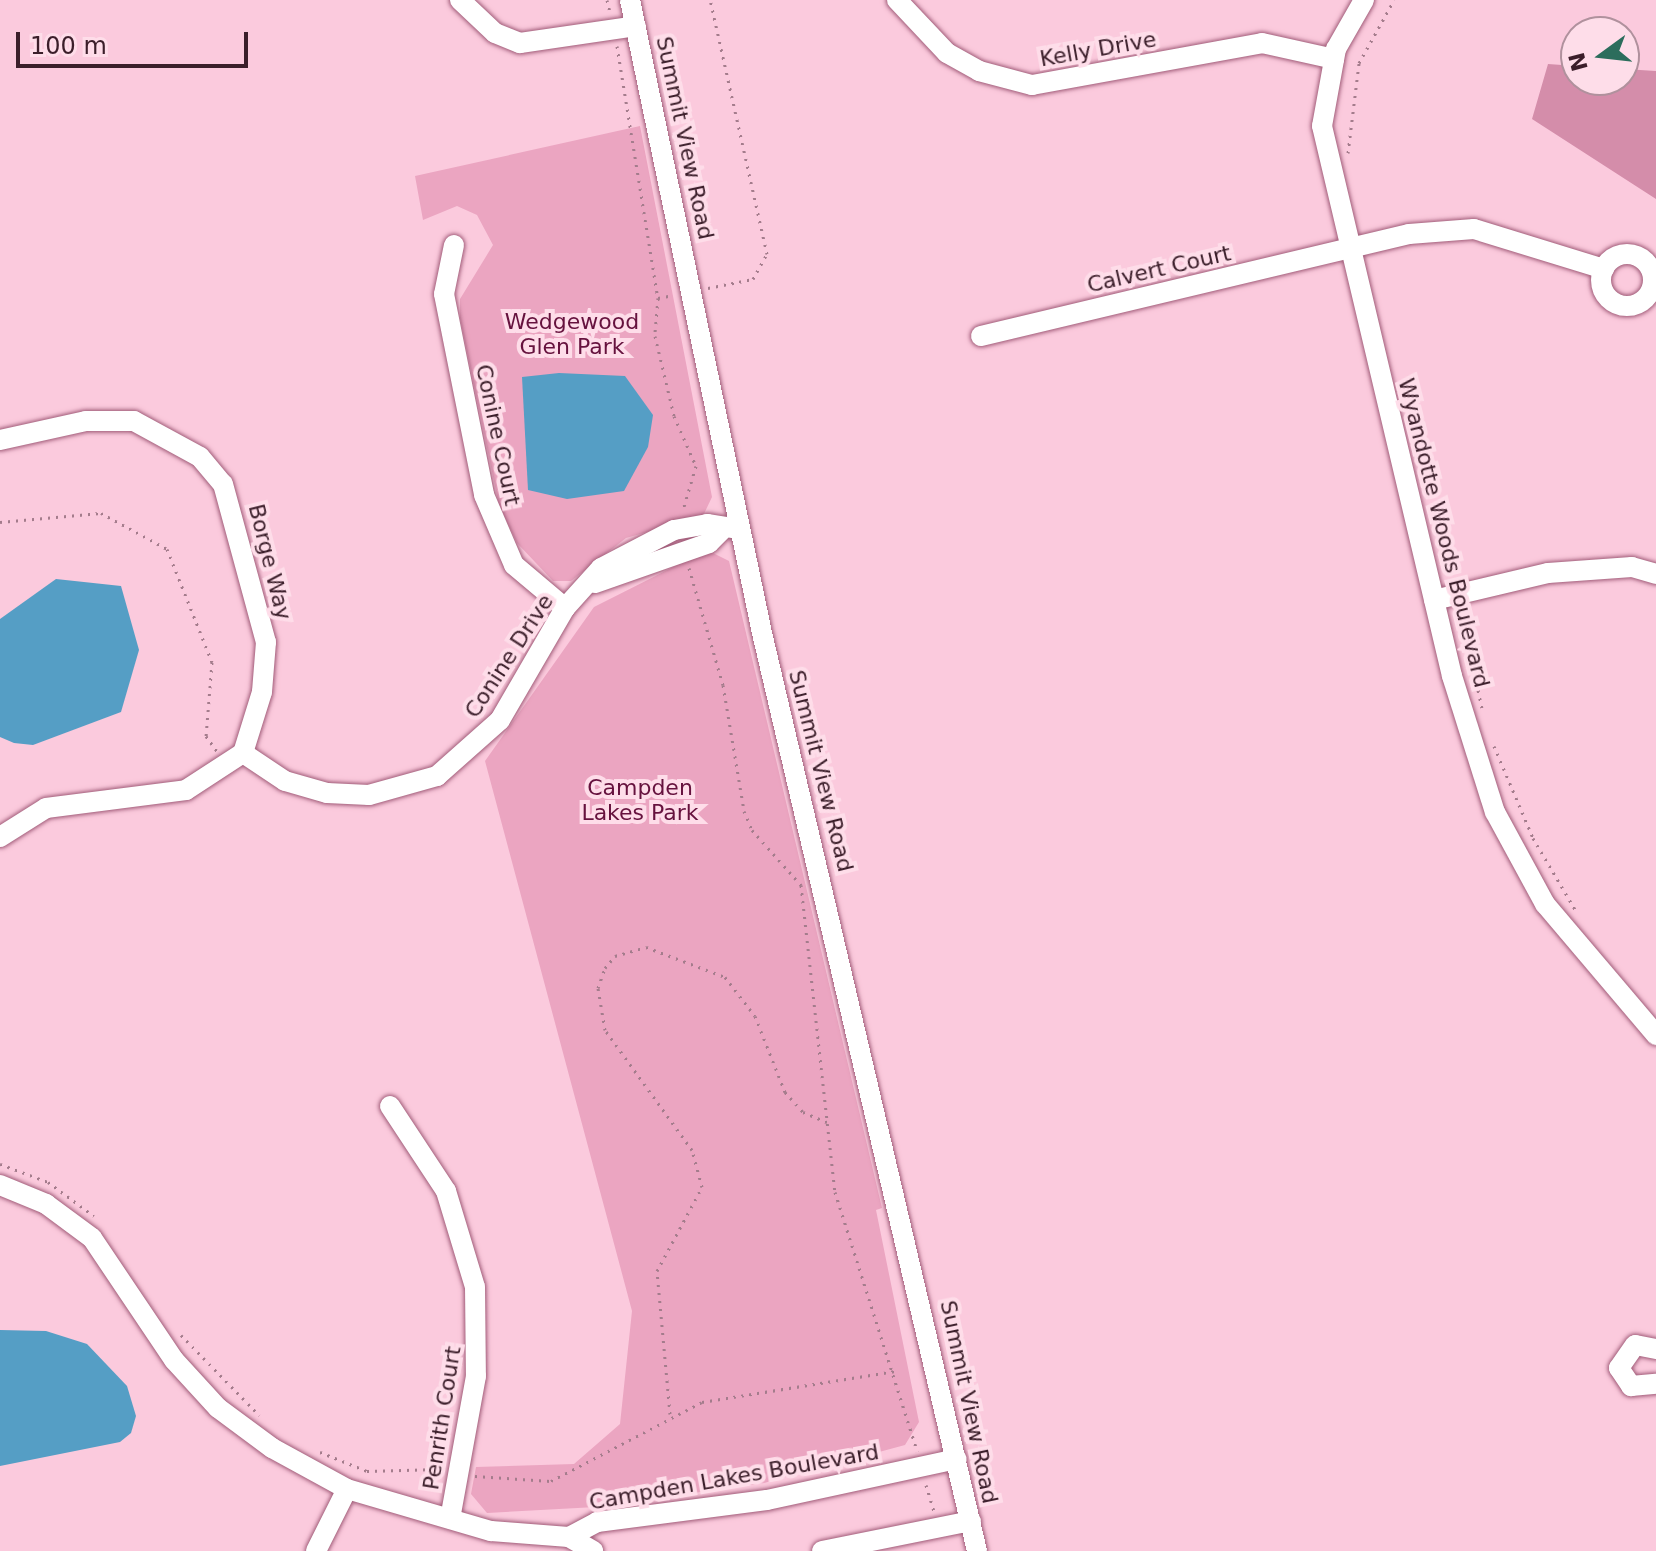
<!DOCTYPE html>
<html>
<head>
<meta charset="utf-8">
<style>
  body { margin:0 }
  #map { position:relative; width:1656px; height:1551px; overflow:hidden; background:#fbcadd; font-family:"DejaVu Sans",sans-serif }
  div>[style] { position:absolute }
  .green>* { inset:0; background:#eba5c1 }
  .forest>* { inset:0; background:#d48daa }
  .water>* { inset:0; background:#559ec5 }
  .path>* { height:3px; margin-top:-1.5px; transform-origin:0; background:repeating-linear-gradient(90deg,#a47c8c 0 2px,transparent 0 8px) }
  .roads { filter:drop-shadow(0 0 2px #a15c79) drop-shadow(0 0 2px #a15c79) }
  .minor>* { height:20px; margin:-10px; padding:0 10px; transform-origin:10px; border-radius:10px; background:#fff }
  .minor>.ring { margin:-10px; padding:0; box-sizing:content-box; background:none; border:20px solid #fff; border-radius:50% }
  span { translate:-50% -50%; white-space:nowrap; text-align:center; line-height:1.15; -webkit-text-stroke:8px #fedde9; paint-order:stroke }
  .street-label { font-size:22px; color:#3b1e2a }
  .park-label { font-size:22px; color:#66123e }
  .north { position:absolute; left:1560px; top:16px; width:80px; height:80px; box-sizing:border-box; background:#fedde9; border:2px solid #b0919d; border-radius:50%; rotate:255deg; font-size:22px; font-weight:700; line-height:32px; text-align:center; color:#3b1e2a }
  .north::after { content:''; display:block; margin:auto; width:28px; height:36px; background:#2c6d5c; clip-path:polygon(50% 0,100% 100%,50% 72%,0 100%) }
  .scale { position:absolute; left:16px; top:32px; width:232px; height:36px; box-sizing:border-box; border:4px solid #3b1e2a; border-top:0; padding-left:10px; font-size:24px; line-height:28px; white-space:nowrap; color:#3b1e2a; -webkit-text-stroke:6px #fedde9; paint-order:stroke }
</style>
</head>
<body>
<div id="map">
  <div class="green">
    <div style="clip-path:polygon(640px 126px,712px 497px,703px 516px,626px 538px,571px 581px,553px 581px,517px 543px,499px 505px,460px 318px,460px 299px,493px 245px,477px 215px,457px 206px,423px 220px,415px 176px)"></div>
    <div style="clip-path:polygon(707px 550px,729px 561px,882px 1208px,876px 1210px,919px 1422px,905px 1445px,764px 1483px,596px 1507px,487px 1513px,471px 1494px,476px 1467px,574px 1464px,620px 1424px,632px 1311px,485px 761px,594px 607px)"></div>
  </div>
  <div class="forest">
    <div style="clip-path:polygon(1548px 64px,1576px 66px,1576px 80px,1624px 80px,1624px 69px,1656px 71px,1656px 199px,1532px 119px)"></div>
  </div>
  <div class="water">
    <div style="clip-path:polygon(559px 373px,625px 376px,653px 415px,648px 447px,624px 491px,567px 499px,528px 490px,522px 377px)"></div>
    <div style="clip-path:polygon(56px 579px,121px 586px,139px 650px,121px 712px,33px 745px,14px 743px,0 737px,0 619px)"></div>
    <div style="clip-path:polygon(0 1330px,46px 1331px,87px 1344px,127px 1386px,136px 1416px,131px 1433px,120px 1442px,0 1466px)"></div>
  </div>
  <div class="path">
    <div style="left:607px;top:0;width:12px;rotate:76deg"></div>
    <div style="left:617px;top:46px;width:255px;rotate:80.8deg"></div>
    <div style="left:658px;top:298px;width:38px;rotate:95deg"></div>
    <div style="left:655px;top:336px;width:82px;rotate:76.6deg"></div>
    <div style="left:674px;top:416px;width:55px;rotate:66.3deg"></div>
    <div style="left:696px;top:466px;width:46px;rotate:106.5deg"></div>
    <div style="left:1348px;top:153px;width:91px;rotate:-83deg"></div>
    <div style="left:1359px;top:63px;width:72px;rotate:-60.9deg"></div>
    <div style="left:708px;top:288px;width:46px;rotate:-11.3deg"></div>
    <div style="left:753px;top:279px;width:29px;rotate:-61deg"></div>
    <div style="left:767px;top:254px;width:260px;rotate:-102.6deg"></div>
    <div style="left:658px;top:298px;width:16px;rotate:-11deg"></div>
    <div style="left:1407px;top:402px;width:181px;rotate:76deg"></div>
    <div style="left:0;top:522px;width:101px;rotate:-5.1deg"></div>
    <div style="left:101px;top:513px;width:75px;rotate:28.6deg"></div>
    <div style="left:167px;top:549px;width:122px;rotate:68.3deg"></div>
    <div style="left:212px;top:662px;width:74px;rotate:94.6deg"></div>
    <div style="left:206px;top:736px;width:19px;rotate:54deg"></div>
    <div style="left:689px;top:568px;width:122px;rotate:73.8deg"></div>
    <div style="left:723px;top:685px;width:128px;rotate:80.5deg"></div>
    <div style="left:744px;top:811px;width:21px;rotate:67deg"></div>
    <div style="left:752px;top:830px;width:74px;rotate:48.3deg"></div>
    <div style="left:801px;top:885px;width:309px;rotate:83.7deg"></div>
    <div style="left:835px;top:1192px;width:272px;rotate:72.4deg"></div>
    <div style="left:1461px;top:612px;width:98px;rotate:77.7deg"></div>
    <div style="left:1494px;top:746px;width:100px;rotate:67deg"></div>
    <div style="left:1533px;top:838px;width:85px;rotate:59.5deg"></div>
    <div style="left:0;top:1164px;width:51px;rotate:20.6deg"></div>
    <div style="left:48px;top:1182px;width:57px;rotate:36.5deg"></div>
    <div style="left:181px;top:1335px;width:112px;rotate:45.7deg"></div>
    <div style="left:670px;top:1414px;width:144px;rotate:-95.2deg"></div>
    <div style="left:657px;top:1271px;width:95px;rotate:-61.8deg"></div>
    <div style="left:702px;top:1187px;width:38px;rotate:-105deg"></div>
    <div style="left:692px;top:1150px;width:148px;rotate:-125.9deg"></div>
    <div style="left:605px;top:1030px;width:43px;rotate:-99.5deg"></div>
    <div style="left:598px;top:988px;width:21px;rotate:-71deg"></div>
    <div style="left:605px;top:968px;width:16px;rotate:-50deg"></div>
    <div style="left:615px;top:956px;width:32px;rotate:-16deg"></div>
    <div style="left:646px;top:947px;width:85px;rotate:20.8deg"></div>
    <div style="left:725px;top:977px;width:49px;rotate:52.4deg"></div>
    <div style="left:755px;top:1016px;width:82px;rotate:68.5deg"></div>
    <div style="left:785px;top:1092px;width:27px;rotate:48deg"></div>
    <div style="left:803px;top:1112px;width:26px;rotate:23deg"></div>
    <div style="left:320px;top:1452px;width:51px;rotate:22deg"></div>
    <div style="left:367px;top:1471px;width:73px;rotate:-1.6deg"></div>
    <div style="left:475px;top:1476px;width:76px;rotate:3.8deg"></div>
    <div style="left:551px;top:1481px;width:170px;rotate:-27.6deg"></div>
    <div style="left:702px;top:1402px;width:196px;rotate:-9.1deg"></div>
    <div style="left:926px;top:1485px;width:28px;rotate:73deg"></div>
  </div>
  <div class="roads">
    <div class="minor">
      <div style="left:460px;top:0;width:48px;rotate:43.3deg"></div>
      <div style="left:495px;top:33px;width:27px;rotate:22deg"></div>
      <div style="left:520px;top:43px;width:117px;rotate:-8.3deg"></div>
      <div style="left:630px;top:0;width:647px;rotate:78.22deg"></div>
      <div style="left:762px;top:633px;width:943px;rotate:76.82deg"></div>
      <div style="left:897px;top:0;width:73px;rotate:46.7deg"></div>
      <div style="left:947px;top:53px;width:37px;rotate:29deg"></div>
      <div style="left:979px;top:71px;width:55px;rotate:14.8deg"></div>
      <div style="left:1032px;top:85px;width:234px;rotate:-10.3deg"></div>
      <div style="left:1262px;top:43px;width:74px;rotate:12.5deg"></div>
      <div style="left:1364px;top:0;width:56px;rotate:119.7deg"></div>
      <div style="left:1336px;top:49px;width:78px;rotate:100.3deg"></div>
      <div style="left:1322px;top:126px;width:565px;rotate:76.7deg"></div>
      <div style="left:1452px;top:676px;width:143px;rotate:72.5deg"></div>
      <div style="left:1495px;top:812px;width:105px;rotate:61.5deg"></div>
      <div style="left:1545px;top:904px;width:172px;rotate:49.7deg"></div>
      <div style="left:454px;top:245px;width:50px;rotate:101.5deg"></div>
      <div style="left:444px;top:294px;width:205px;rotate:78.7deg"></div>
      <div style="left:484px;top:495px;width:76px;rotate:66.8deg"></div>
      <div style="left:514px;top:565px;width:67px;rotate:40.1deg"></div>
      <div class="ring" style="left:1601px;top:254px;width:32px;height:32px"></div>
      <div style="left:981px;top:336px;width:440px;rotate:-13.4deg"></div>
      <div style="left:1409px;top:234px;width:65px;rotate:-4.4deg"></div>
      <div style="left:1474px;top:229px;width:136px;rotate:17.1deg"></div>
      <div style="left:0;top:440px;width:88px;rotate:-12.5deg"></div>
      <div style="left:86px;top:421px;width:48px"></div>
      <div style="left:134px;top:421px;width:75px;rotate:28.6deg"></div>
      <div style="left:200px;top:457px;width:35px;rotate:50deg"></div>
      <div style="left:223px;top:484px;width:164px;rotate:74.8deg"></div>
      <div style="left:266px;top:642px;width:50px;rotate:94.6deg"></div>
      <div style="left:262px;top:692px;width:64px;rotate:107.3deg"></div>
      <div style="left:595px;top:583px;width:121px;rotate:-19.3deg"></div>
      <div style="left:709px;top:543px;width:17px;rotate:-45deg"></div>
      <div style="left:1434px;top:600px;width:117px;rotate:-13.3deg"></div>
      <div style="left:1548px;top:573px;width:84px;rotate:-4.1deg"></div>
      <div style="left:1632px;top:567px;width:25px;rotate:16deg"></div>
      <div style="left:243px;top:753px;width:50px;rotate:33.7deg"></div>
      <div style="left:285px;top:781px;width:44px;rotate:15.9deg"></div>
      <div style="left:327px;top:793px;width:42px;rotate:2.7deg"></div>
      <div style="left:369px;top:795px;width:71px;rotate:-15.6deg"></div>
      <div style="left:437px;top:776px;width:84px;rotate:-41.6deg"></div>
      <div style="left:500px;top:720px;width:129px;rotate:-59.9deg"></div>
      <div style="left:565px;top:608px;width:54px;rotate:-48deg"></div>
      <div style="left:601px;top:568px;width:82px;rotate:-27.5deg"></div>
      <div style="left:674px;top:530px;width:34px;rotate:-10deg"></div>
      <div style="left:707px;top:524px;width:33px;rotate:9deg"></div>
      <div style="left:0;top:837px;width:54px;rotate:-32.2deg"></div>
      <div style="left:46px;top:808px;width:141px;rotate:-7.3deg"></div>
      <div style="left:186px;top:790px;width:68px;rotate:-33deg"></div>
      <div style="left:390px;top:1106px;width:102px;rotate:56.6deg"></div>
      <div style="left:446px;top:1191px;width:100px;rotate:73.2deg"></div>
      <div style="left:475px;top:1287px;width:89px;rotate:89.4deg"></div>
      <div style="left:476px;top:1376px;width:145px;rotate:100.3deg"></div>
      <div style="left:0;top:1185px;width:50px;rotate:22.4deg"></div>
      <div style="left:46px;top:1204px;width:57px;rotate:36.5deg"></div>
      <div style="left:92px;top:1238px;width:147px;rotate:56.1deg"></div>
      <div style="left:174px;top:1360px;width:65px;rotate:47.5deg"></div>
      <div style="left:218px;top:1408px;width:67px;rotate:36.5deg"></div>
      <div style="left:272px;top:1448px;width:85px;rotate:28.7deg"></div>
      <div style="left:347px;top:1489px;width:150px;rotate:16.3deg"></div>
      <div style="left:491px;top:1531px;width:78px;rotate:4.4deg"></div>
      <div style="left:569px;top:1537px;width:28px;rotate:30deg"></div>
      <div style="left:1656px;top:1349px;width:21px;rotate:-169deg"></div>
      <div style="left:1635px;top:1345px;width:28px;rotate:125deg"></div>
      <div style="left:1619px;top:1368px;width:22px;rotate:56deg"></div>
      <div style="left:1631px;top:1386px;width:25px;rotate:-5deg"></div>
      <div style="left:569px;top:1537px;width:32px;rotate:-28deg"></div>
      <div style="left:597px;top:1522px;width:171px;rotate:-7.4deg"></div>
      <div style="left:767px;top:1500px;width:194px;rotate:-12.2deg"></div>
      <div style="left:316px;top:1551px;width:69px;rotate:-63.4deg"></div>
      <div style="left:822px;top:1551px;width:152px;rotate:-11.4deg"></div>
    </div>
  </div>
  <div class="street-label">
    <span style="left:1098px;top:49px;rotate:-10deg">Kelly Drive</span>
    <span style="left:685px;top:138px;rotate:78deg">Summit View Road</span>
    <span style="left:1159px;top:269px;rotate:-13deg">Calvert Court</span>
    <span style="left:498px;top:435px;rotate:78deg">Conine Court</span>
    <span style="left:1444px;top:533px;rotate:76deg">Wyandotte Woods Boulevard</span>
    <span style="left:270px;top:562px;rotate:76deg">Borge Way</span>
    <span style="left:509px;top:656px;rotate:-57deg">Conine Drive</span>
    <span style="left:821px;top:771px;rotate:76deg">Summit View Road</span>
    <span style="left:969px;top:1402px;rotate:78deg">Summit View Road</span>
    <span style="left:442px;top:1418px;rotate:-81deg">Penrith Court</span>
    <span style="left:734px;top:1477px;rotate:-10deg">Campden Lakes Boulevard</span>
  </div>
  <div class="park-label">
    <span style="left:572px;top:334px">Wedgewood<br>Glen Park</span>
    <span style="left:640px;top:800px">Campden<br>Lakes Park</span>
  </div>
  <div class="north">N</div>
  <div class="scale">100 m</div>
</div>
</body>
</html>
